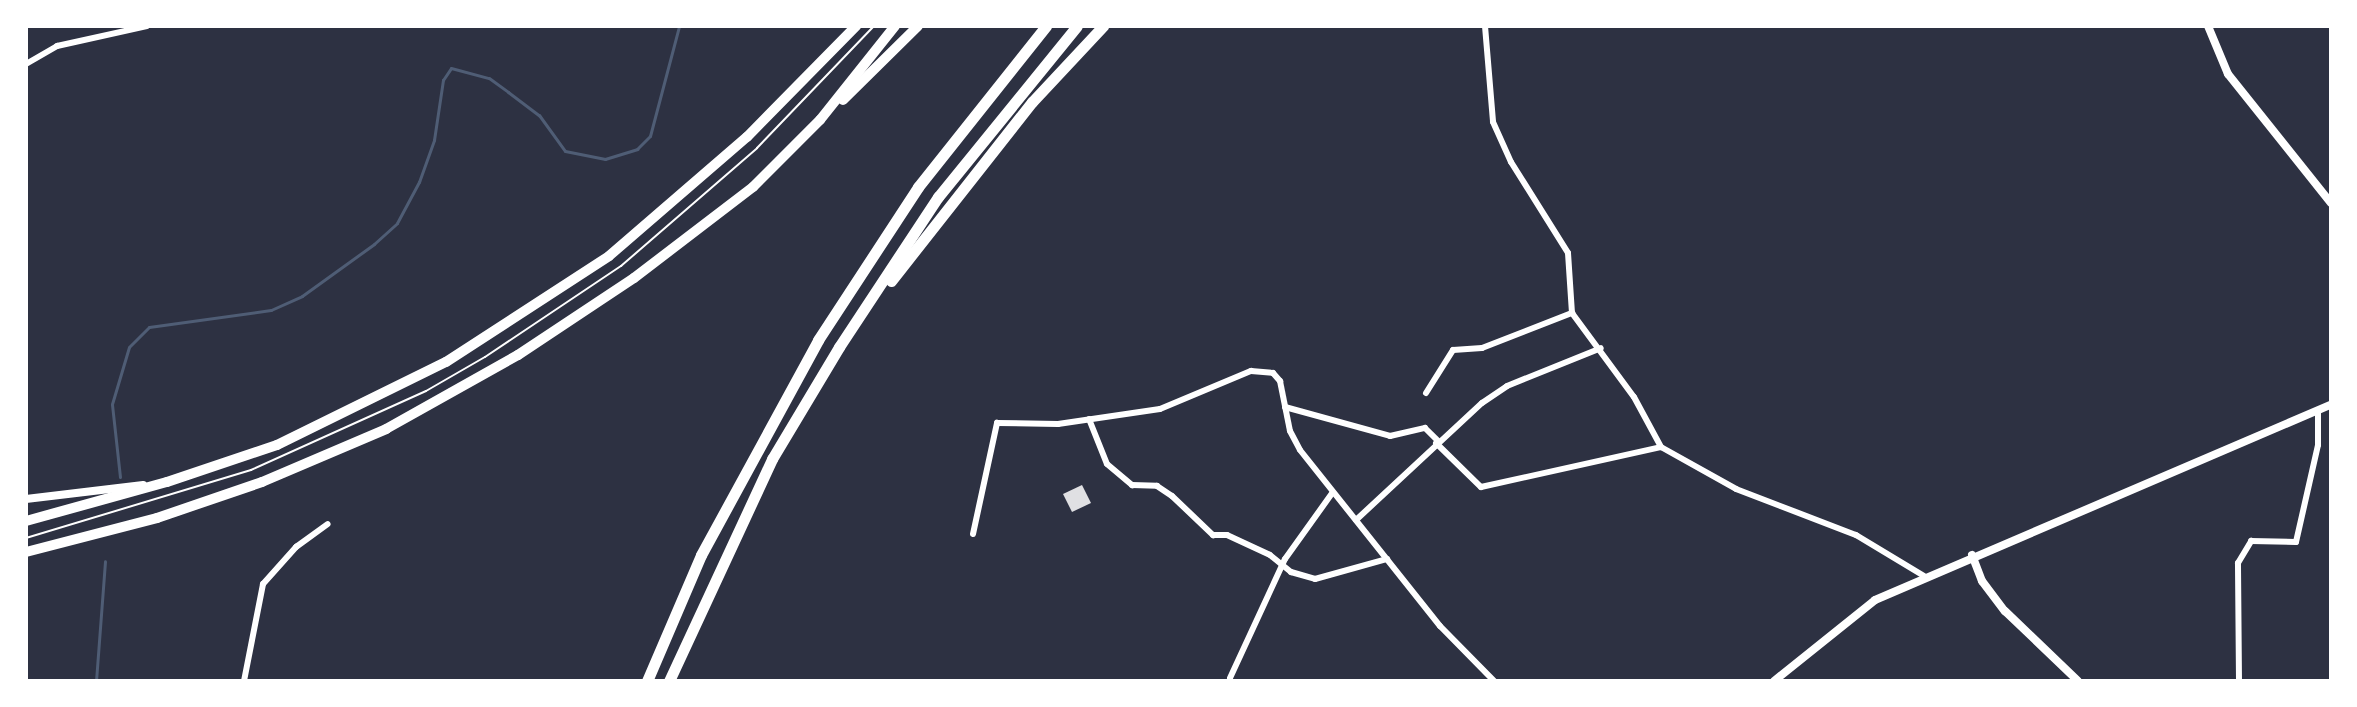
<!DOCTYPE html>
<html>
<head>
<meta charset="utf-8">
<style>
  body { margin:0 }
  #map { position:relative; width:2357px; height:707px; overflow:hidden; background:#2d3142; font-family:Lora,serif }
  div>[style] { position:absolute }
  .stream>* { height:3px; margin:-1.5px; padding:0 1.5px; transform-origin:1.5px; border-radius:1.5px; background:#4f5d75 }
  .building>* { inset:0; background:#e0e0e3 }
  .path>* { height:2px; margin:-1px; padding:0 1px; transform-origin:1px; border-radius:1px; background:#fff }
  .minor>* { height:6px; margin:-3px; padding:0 3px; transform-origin:3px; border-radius:3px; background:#fff }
  .tertiary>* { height:8px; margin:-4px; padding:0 4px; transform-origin:4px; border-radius:4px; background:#fff }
  .trunk>* { height:10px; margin:-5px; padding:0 5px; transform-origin:5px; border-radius:5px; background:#fff }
  .motorway>* { height:11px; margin:-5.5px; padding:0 5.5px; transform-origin:5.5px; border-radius:5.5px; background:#fff }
  span { translate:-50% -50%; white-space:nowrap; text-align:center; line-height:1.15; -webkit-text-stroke:6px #fff; paint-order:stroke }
  .frame { position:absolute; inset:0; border:28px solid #fff; pointer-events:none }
</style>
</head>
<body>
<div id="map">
  <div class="stream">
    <div style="left:120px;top:477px;width:73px;rotate:-96.3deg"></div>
    <div style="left:112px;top:404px;width:59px;rotate:-73.4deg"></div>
    <div style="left:129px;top:347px;width:28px;rotate:-45deg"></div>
    <div style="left:149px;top:327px;width:123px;rotate:-7.9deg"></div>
    <div style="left:271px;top:310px;width:34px;rotate:-24deg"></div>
    <div style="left:302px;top:296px;width:89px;rotate:-35.8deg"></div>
    <div style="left:374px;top:244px;width:31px;rotate:-42deg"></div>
    <div style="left:397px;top:223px;width:47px;rotate:-61.8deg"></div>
    <div style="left:419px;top:182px;width:45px;rotate:-70.3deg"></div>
    <div style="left:434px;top:140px;width:61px;rotate:-81.5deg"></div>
    <div style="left:443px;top:80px;width:14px;rotate:-56deg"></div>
    <div style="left:451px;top:68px;width:39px;rotate:15deg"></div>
    <div style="left:489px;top:78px;width:24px;rotate:36deg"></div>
    <div style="left:508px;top:92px;width:39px;rotate:37deg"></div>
    <div style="left:539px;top:115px;width:44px;rotate:54.2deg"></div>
    <div style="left:565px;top:151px;width:41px;rotate:11.3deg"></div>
    <div style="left:605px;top:159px;width:34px;rotate:-17deg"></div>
    <div style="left:637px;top:149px;width:18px;rotate:-45deg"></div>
    <div style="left:650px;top:136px;width:114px;rotate:-75.2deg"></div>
    <div style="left:96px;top:681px;width:120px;rotate:-85.7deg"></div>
  </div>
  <div class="building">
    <div style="clip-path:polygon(1082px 485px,1091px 503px,1072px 512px,1063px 494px)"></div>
  </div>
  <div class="path">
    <div style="left:26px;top:538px;width:235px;rotate:-16.8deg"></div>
    <div style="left:251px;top:470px;width:192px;rotate:-24.3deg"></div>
    <div style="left:426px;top:391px;width:68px;rotate:-30deg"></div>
    <div style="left:485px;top:357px;width:164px;rotate:-33.8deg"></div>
    <div style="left:621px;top:266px;width:180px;rotate:-40.9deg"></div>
    <div style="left:757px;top:148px;width:169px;rotate:-46.2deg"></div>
  </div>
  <div class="minor">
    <div style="left:1485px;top:26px;width:96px;rotate:85.2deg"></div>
    <div style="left:1493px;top:122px;width:44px;rotate:65.8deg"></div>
    <div style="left:1511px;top:162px;width:107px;rotate:57.9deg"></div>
    <div style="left:1568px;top:253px;width:60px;rotate:86.2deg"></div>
    <div style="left:1572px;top:313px;width:104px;rotate:53.6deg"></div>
    <div style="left:1634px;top:397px;width:57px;rotate:61.6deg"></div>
    <div style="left:1661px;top:447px;width:86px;rotate:29.2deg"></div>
    <div style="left:1736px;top:489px;width:129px;rotate:21deg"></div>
    <div style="left:1856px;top:535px;width:79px;rotate:31.1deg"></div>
    <div style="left:26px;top:64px;width:36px;rotate:-30deg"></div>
    <div style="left:57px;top:46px;width:92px;rotate:-12.5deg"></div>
    <div style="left:1426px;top:393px;width:51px;rotate:-57.9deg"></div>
    <div style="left:1453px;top:350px;width:29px;rotate:-4deg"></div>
    <div style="left:1482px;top:348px;width:97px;rotate:-21.3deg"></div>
    <div style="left:1285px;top:407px;width:109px;rotate:15.4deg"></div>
    <div style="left:1390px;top:436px;width:36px;rotate:-13deg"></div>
    <div style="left:1425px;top:428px;width:18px;rotate:45deg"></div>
    <div style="left:1089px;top:419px;width:48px;rotate:68.2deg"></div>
    <div style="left:1107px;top:464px;width:33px;rotate:40deg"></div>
    <div style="left:1132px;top:485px;width:25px;rotate:2deg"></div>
    <div style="left:1157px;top:486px;width:18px;rotate:34deg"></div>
    <div style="left:1172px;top:496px;width:57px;rotate:43.6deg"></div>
    <div style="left:1213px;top:535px;width:14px"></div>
    <div style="left:1227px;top:535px;width:47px;rotate:24.9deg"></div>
    <div style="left:1270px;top:555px;width:27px;rotate:39deg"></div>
    <div style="left:1291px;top:572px;width:25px;rotate:16deg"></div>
    <div style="left:1315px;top:579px;width:75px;rotate:-15.5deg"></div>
    <div style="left:1436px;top:443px;width:63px;rotate:44.4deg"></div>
    <div style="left:1481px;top:487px;width:184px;rotate:-12.5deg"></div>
    <div style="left:1356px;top:520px;width:172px;rotate:-42.9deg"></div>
    <div style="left:1482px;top:403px;width:30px;rotate:-34deg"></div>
    <div style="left:1507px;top:386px;width:101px;rotate:-22deg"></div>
    <div style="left:973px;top:534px;width:114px;rotate:-77.8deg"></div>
    <div style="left:997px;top:423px;width:61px;rotate:0.9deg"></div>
    <div style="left:1058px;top:424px;width:103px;rotate:-8.4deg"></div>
    <div style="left:1160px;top:409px;width:99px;rotate:-22.7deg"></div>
    <div style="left:1251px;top:371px;width:22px;rotate:5deg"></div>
    <div style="left:1273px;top:373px;width:11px;rotate:49deg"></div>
    <div style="left:1280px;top:381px;width:51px;rotate:78.7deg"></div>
    <div style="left:1290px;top:431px;width:21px;rotate:62deg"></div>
    <div style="left:1300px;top:450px;width:225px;rotate:51.5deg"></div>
    <div style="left:1440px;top:626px;width:77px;rotate:45.5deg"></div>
    <div style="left:1230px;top:678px;width:131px;rotate:-65.2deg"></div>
    <div style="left:1285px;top:559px;width:82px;rotate:-54.4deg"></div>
    <div style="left:244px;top:681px;width:99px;rotate:-78.9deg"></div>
    <div style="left:263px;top:584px;width:50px;rotate:-48.3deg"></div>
    <div style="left:296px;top:547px;width:39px;rotate:-36deg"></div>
    <div style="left:2239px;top:681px;width:118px;rotate:-90.5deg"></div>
    <div style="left:2238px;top:563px;width:26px;rotate:-59deg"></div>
    <div style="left:2251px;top:541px;width:45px;rotate:1.3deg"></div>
    <div style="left:2296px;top:542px;width:99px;rotate:-77.2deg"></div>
    <div style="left:2318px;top:445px;width:34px;rotate:-90deg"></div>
  </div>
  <div class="tertiary">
    <div style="left:2208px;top:26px;width:52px;rotate:67.4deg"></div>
    <div style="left:2228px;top:74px;width:165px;rotate:51.4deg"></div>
    <div style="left:26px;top:499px;width:118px;rotate:-6.8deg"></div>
    <div style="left:1972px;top:555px;width:28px;rotate:69deg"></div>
    <div style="left:1982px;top:581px;width:38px;rotate:53deg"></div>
    <div style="left:2005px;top:611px;width:101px;rotate:43.8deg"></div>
    <div style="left:1774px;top:681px;width:129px;rotate:-38.7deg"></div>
    <div style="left:1875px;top:600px;width:496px;rotate:-23.2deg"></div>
  </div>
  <div class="trunk">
    <div style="left:843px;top:100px;width:105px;rotate:-44.6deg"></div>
    <div style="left:26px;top:521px;width:146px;rotate:-15.5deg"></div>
    <div style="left:167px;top:482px;width:116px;rotate:-18.6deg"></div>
    <div style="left:277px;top:445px;width:188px;rotate:-26.2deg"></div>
    <div style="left:446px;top:362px;width:194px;rotate:-33deg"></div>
    <div style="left:609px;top:256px;width:182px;rotate:-40.8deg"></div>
    <div style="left:747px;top:137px;width:156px;rotate:-45.5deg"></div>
    <div style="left:26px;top:552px;width:135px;rotate:-14.5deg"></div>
    <div style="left:157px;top:518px;width:111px;rotate:-18.9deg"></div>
    <div style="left:262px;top:482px;width:135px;rotate:-23.1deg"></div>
    <div style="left:386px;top:429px;width:151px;rotate:-29.3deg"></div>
    <div style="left:518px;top:355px;width:139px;rotate:-33.6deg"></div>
    <div style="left:634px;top:278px;width:150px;rotate:-37.4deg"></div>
    <div style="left:753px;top:187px;width:95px;rotate:-45deg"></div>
    <div style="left:820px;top:120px;width:120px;rotate:-51.4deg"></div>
  </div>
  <div class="motorway">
    <div style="left:891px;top:281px;width:228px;rotate:-51.8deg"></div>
    <div style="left:1032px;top:102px;width:104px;rotate:-46.9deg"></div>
    <div style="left:647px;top:681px;width:137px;rotate:-66.8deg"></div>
    <div style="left:701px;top:555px;width:245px;rotate:-61.4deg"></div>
    <div style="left:818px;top:340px;width:183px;rotate:-56.8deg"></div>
    <div style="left:918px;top:187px;width:206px;rotate:-51.5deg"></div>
    <div style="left:669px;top:681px;width:245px;rotate:-65.1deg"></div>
    <div style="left:772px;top:459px;width:131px;rotate:-59.1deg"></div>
    <div style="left:839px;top:347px;width:180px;rotate:-56.6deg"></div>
    <div style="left:938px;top:197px;width:220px;rotate:-50.9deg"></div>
  </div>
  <div class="frame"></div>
</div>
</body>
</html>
